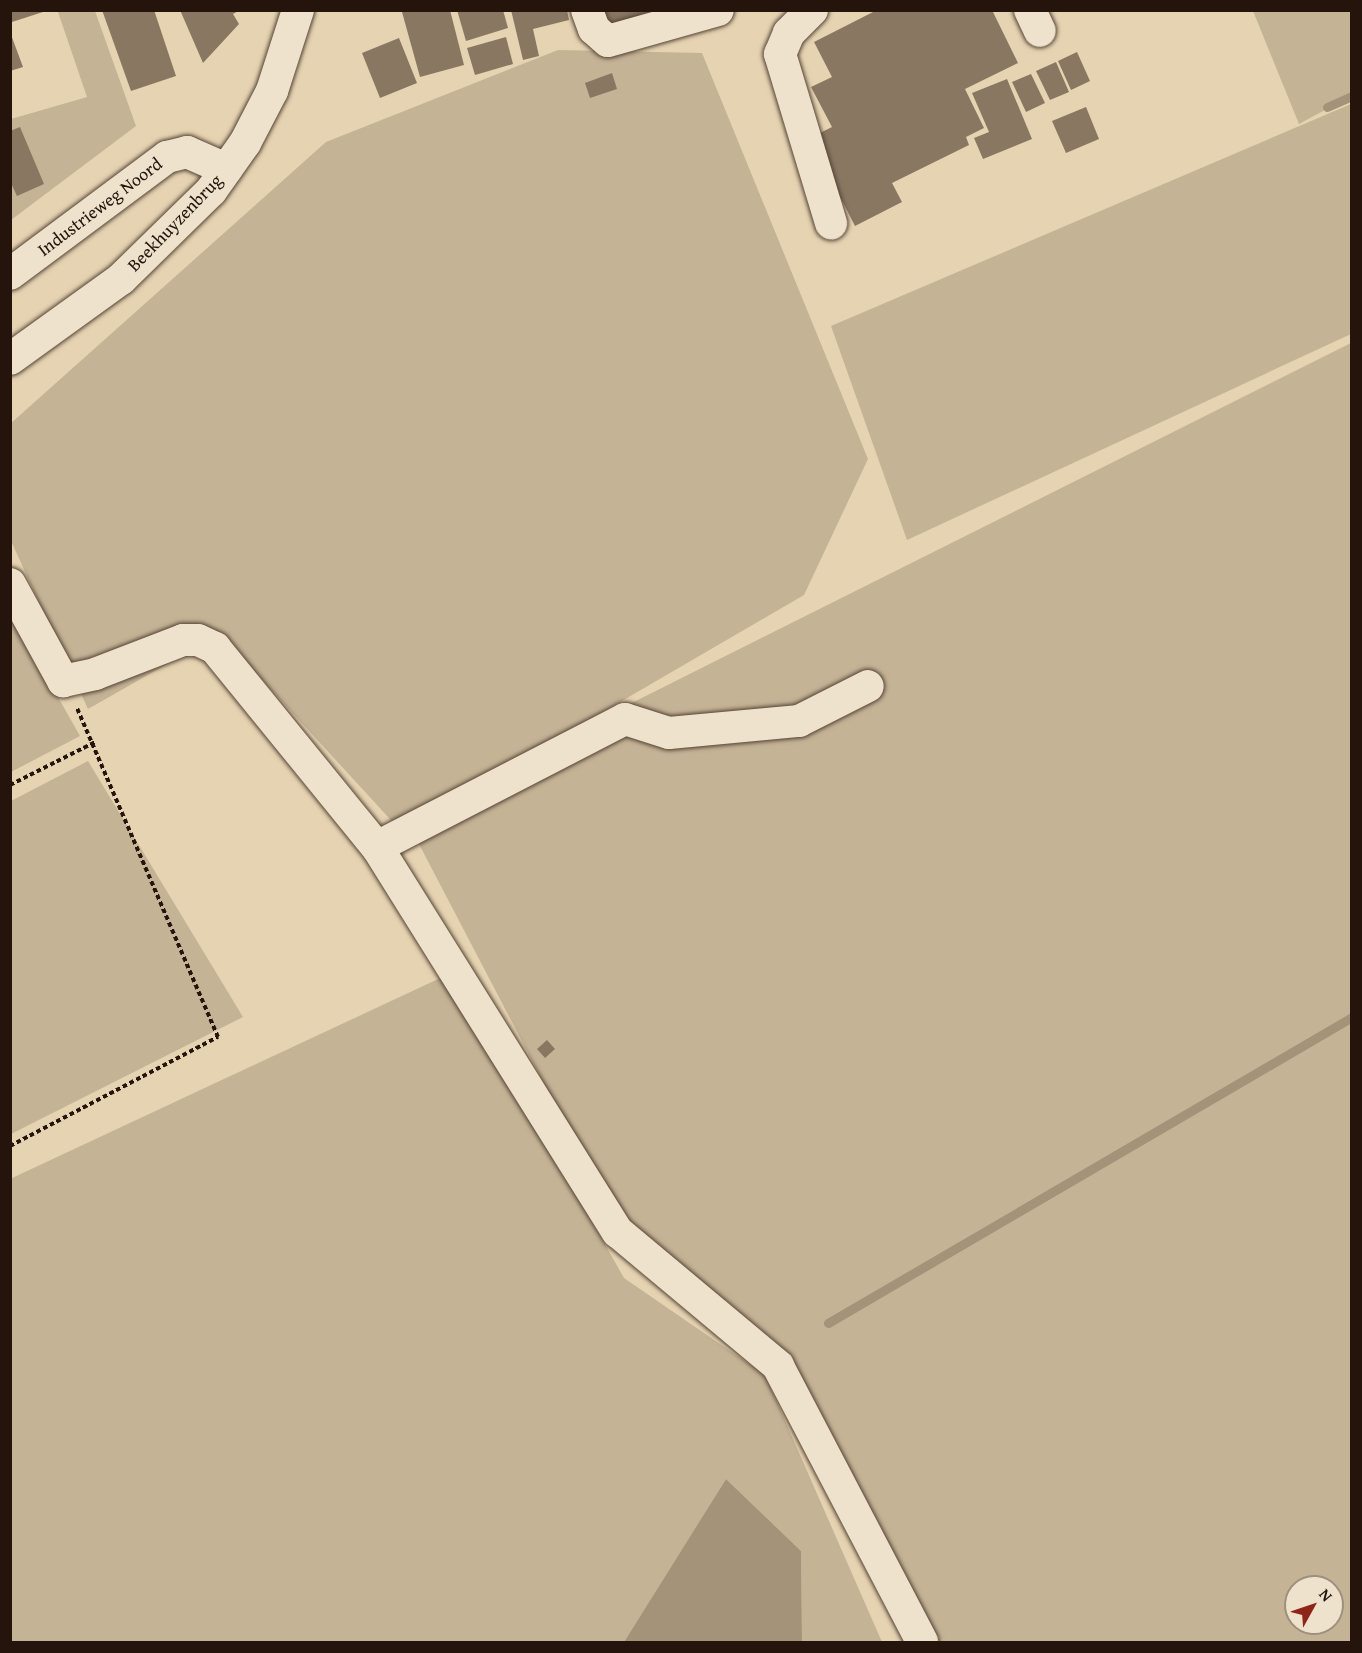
<!DOCTYPE html>
<html>
<head>
<meta charset="utf-8">
<style>
  body { margin:0 }
  #map { position:relative; width:1362px; height:1653px; overflow:hidden; background:#e6d3b2; font-family:"Gentium Book Plus",serif }
  div>[style] { position:absolute }
  .green>* { inset:0; background:#c5b396 }
  .water>* { inset:0; background:#a49279 }
  .stream>* { height:9px; margin:-4.5px; padding:0 4.5px; transform-origin:4.5px; border-radius:4.5px; background:#a49279 }
  .building>* { inset:0; background:#897762 }
  .path>* { height:4px; margin-top:-2px; transform-origin:0; background:repeating-linear-gradient(90deg,#24140b 0 4.5px,transparent 0 7.5px) }
  .roads { filter:drop-shadow(0 0 2px #544435) drop-shadow(0 0 2px #544435) }
  .minor>* { height:32px; margin:-16px; padding:0 16px; transform-origin:16px; border-radius:16px; background:#efe2cd }
  span { translate:-50% -50%; white-space:nowrap; text-align:center; line-height:1.15; -webkit-text-stroke:5px #efe2cd; paint-order:stroke }
  .street-label { font-size:18px; color:#24140b }
  .frame { position:absolute; inset:0; border:12px solid #24140b; pointer-events:none }
  .north { position:absolute; left:1284px; top:1575px; width:60px; height:60px; box-sizing:border-box; background:#efe2cd; border:2px solid #9e907f; border-radius:50%; rotate:50deg; font-size:16px; font-weight:700; line-height:24px; text-align:center; color:#24140b }
  .north::after { content:''; display:block; margin:auto; width:21px; height:27px; background:#8f2418; clip-path:polygon(50% 0,100% 100%,50% 72%,0 100%) }
</style>
</head>
<body>
<div id="map">
  <div class="green">
    <div style="clip-path:polygon(95px 11px,136px 126px,11px 220px,11px 119px,87px 97px,58px 12px)"></div>
    <div style="clip-path:polygon(1253px 11px,1351px 11px,1351px 96px,1299px 124px)"></div>
    <div style="clip-path:polygon(evenodd,558px 50px,702px 53px,868px 459px,804px 595px,536px 751px,1351px 343px,1351px 1642px,933px 1642px,787px 1365px,641px 1269px,409px 825px,400px 830px,220px 634px,88px 709px,11px 541px,10px 424px,326px 142px,558px 50px,1296px 1587px,1332px 1587px,1332px 1623px,1296px 1623px,1296px 1587px)"></div>
    <div style="clip-path:polygon(1351px 104px,1351px 334px,907px 540px,831px 326px)"></div>
    <div style="clip-path:polygon(10px 612px,80px 736px,11px 772px,10px 772px)"></div>
    <div style="clip-path:polygon(88px 761px,243px 1017px,11px 1134px,11px 801px)"></div>
    <div style="clip-path:polygon(451px 973px,624px 1278px,765px 1375px,882px 1642px,802px 1642px,801px 1551px,726px 1479px,624px 1642px,11px 1642px,10px 1179px)"></div>
  </div>
  <div class="water">
    <div style="clip-path:polygon(726px 1479px,801px 1551px,802px 1642px,624px 1642px)"></div>
  </div>
  <div class="stream">
    <div style="left:1327px;top:107px;width:27px;rotate:-24deg"></div>
    <div style="left:828px;top:1323px;width:607px;rotate:-30.28deg"></div>
  </div>
  <div class="building">
    <div style="clip-path:polygon(10px 10px,46px 10px,46px 11px,12px 22px)"></div>
    <div style="clip-path:polygon(102px 10px,154px 10px,176px 76px,131px 91px)"></div>
    <div style="clip-path:polygon(180px 10px,240px 10px,233px 14px,239px 24px,203px 63px)"></div>
    <div style="clip-path:polygon(450px 10px,464px 65px,420px 77px,402px 12px)"></div>
    <div style="clip-path:polygon(457px 10px,503px 10px,508px 28px,466px 41px)"></div>
    <div style="clip-path:polygon(511px 10px,567px 10px,569px 20px,533px 29px,539px 56px,523px 60px)"></div>
    <div style="clip-path:polygon(602px 10px,678px 10px,608px 31px)"></div>
    <div style="clip-path:polygon(877px 10px,992px 10px,1018px 63px,965px 89px,984px 128px,966px 137px,969px 145px,892px 183px,902px 202px,855px 226px,810px 138px,832px 127px,811px 87px,832px 77px,814px 42px)"></div>
    <div style="clip-path:polygon(10px 32px,23px 67px,10px 71px)"></div>
    <div style="clip-path:polygon(506px 37px,513px 64px,475px 75px,467px 48px)"></div>
    <div style="clip-path:polygon(399px 38px,417px 83px,380px 98px,362px 53px)"></div>
    <div style="clip-path:polygon(1077px 52px,1090px 81px,1071px 90px,1058px 61px)"></div>
    <div style="clip-path:polygon(1056px 62px,1069px 92px,1050px 100px,1036px 71px)"></div>
    <div style="clip-path:polygon(612px 73px,617px 89px,590px 98px,585px 83px)"></div>
    <div style="clip-path:polygon(1031px 74px,1045px 103px,1026px 112px,1012px 82px)"></div>
    <div style="clip-path:polygon(1007px 79px,1032px 139px,983px 159px,974px 138px,989px 132px,972px 93px)"></div>
    <div style="clip-path:polygon(1086px 107px,1099px 139px,1066px 153px,1052px 121px)"></div>
    <div style="clip-path:polygon(20px 127px,44px 184px,17px 196px,10px 181px,10px 131px)"></div>
    <div style="clip-path:polygon(547px 1040px,555px 1049px,545px 1058px,537px 1049px)"></div>
  </div>
  <div class="path">
    <div style="left:10px;top:785px;width:95px;rotate:-26.8deg"></div>
    <div style="left:10px;top:1146px;width:235px;rotate:-27.7deg"></div>
    <div style="left:218px;top:1037px;width:358px;rotate:-113.2deg"></div>
  </div>
  <div class="roads">
    <div class="minor">
      <div style="left:587px;top:10px;width:20px;rotate:70deg"></div>
      <div style="left:594px;top:29px;width:18px;rotate:41deg"></div>
      <div style="left:608px;top:41px;width:114px;rotate:-15.7deg"></div>
      <div style="left:812px;top:10px;width:33px;rotate:135deg"></div>
      <div style="left:789px;top:33px;width:23px;rotate:113deg"></div>
      <div style="left:780px;top:54px;width:177px;rotate:73.2deg"></div>
      <div style="left:1030px;top:10px;width:23px;rotate:65deg"></div>
      <div style="left:10px;top:274px;width:196px;rotate:-36.7deg"></div>
      <div style="left:167px;top:157px;width:21px;rotate:-14deg"></div>
      <div style="left:187px;top:152px;width:43px;rotate:23.6deg"></div>
      <div style="left:10px;top:359px;width:137px;rotate:-35.8deg"></div>
      <div style="left:121px;top:279px;width:126px;rotate:-44.4deg"></div>
      <div style="left:211px;top:191px;width:59px;rotate:-54.7deg"></div>
      <div style="left:245px;top:143px;width:59px;rotate:-62.6deg"></div>
      <div style="left:272px;top:91px;width:85px;rotate:-72.2deg"></div>
      <div style="left:10px;top:584px;width:111px;rotate:61.3deg"></div>
      <div style="left:63px;top:681px;width:33px;rotate:-12deg"></div>
      <div style="left:95px;top:674px;width:94px;rotate:-21.1deg"></div>
      <div style="left:183px;top:640px;width:15px"></div>
      <div style="left:198px;top:640px;width:19px;rotate:25deg"></div>
      <div style="left:215px;top:648px;width:257px;rotate:50.9deg"></div>
      <div style="left:377px;top:847px;width:454px;rotate:58deg"></div>
      <div style="left:618px;top:1232px;width:209px;rotate:39.9deg"></div>
      <div style="left:778px;top:1366px;width:311px;rotate:62.4deg"></div>
      <div style="left:377px;top:847px;width:279px;rotate:-27.3deg"></div>
      <div style="left:625px;top:719px;width:46px;rotate:17.7deg"></div>
      <div style="left:669px;top:733px;width:131px;rotate:-5.3deg"></div>
      <div style="left:799px;top:721px;width:77px;rotate:-26.9deg"></div>
    </div>
  </div>
  <div class="street-label">
    <span style="left:100px;top:207px;rotate:-37deg">Industrieweg Noord</span>
    <span style="left:175px;top:223px;rotate:-46deg">Beekhuyzenbrug</span>
  </div>
  <div class="frame"></div>
  <div class="north">N</div>
</div>
</body>
</html>
